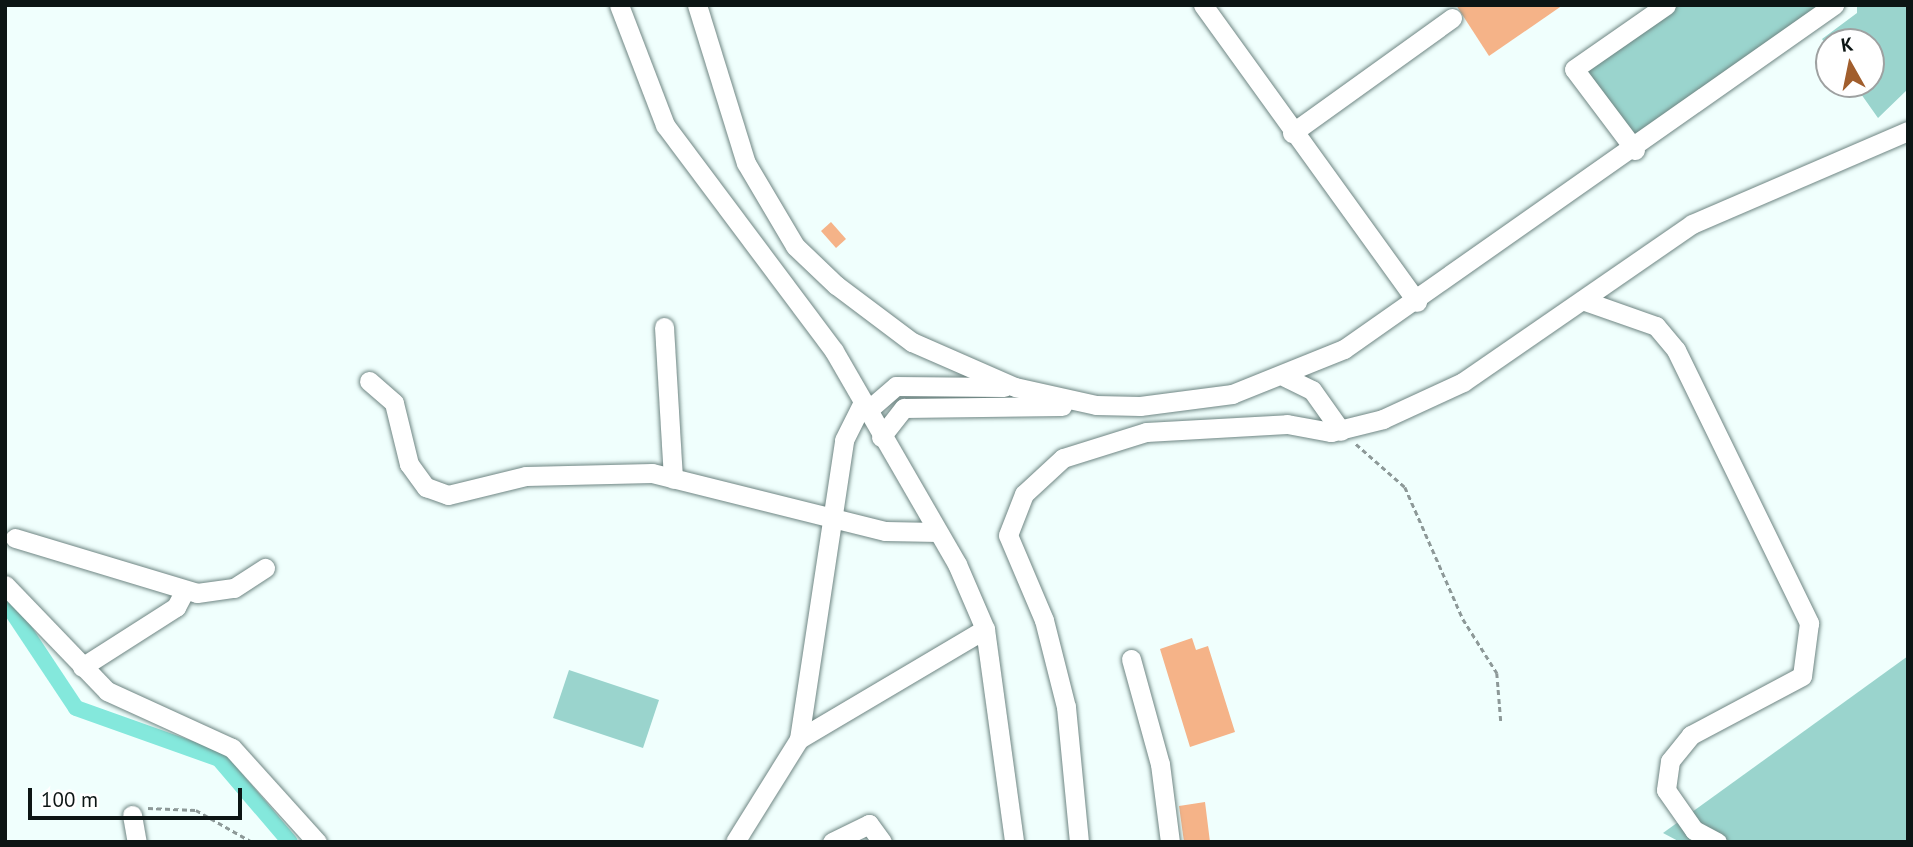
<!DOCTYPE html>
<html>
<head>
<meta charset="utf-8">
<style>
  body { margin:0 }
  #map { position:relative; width:1913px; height:847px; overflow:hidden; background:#f0fffd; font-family:"PT Sans",sans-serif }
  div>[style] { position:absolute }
  .green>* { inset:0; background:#9ad4cd }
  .canal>* { height:16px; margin:-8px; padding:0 8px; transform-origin:8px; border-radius:8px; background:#84e8dc }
  .building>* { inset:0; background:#f5b388 }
  .path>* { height:2.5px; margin-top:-1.25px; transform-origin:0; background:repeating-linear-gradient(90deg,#8d9998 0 5px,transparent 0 8.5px) }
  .roads { filter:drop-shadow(0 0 2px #6f8683) drop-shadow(0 0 2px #6f8683) }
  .minor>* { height:19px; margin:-9.5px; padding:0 9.5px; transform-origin:9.5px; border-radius:9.5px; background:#fff }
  span { translate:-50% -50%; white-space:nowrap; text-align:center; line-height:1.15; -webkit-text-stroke:6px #fff; paint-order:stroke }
  .frame { position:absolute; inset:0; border:7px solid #0c1514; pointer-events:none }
  .north { position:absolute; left:1815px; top:28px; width:70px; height:70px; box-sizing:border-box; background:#fff; border:2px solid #9ea1a1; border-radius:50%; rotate:351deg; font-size:19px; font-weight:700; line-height:28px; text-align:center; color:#0c1514 }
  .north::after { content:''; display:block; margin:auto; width:24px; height:32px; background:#a15e2d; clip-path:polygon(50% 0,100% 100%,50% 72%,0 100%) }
  .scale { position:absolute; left:28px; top:788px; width:214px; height:32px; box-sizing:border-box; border:4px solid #0c1514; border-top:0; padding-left:9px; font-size:21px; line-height:24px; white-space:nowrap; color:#0c1514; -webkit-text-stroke:5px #fff; paint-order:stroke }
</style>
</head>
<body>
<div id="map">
  <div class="green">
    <div style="clip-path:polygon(1679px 5px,1834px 5px,1633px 136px,1587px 70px)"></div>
    <div style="clip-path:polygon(1857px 5px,1908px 5px,1908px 89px,1878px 118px,1854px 84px,1871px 84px,1871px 42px,1829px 42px,1829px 49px,1822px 39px,1857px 13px)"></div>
    <div style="clip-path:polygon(1908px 656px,1908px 842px,1680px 842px,1663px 833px)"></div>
    <div style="clip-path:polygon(569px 670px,659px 700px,643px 748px,553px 718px)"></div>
  </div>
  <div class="canal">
    <div style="left:5px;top:601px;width:128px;rotate:56.4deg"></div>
    <div style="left:76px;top:708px;width:152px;rotate:19.6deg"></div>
    <div style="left:219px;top:759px;width:109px;rotate:49.5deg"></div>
  </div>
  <div class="building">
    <div style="clip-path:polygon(1456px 5px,1563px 5px,1489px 56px)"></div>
    <div style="clip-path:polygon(831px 222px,846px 239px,836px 248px,821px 231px)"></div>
    <div style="clip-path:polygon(1192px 638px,1196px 650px,1208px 646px,1235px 732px,1190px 747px,1160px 649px)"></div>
    <div style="clip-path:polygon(1205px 802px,1210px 842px,1184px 842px,1179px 806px)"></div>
  </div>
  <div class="path">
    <div style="left:1356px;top:444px;width:65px;rotate:41.3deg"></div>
    <div style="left:1405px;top:487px;width:144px;rotate:66.3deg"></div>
    <div style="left:1463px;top:619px;width:64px;rotate:57.8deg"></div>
    <div style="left:1497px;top:673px;width:49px;rotate:85.3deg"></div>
    <div style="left:148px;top:808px;width:48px;rotate:2.4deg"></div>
    <div style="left:196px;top:810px;width:64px;rotate:29.7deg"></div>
  </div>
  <div class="roads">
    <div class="minor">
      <div style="left:619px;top:5px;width:129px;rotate:69deg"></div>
      <div style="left:665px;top:125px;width:282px;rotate:53.2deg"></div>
      <div style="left:834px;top:351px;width:246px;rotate:60deg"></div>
      <div style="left:957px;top:564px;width:71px;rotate:66.7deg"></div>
      <div style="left:985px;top:629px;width:216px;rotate:149.4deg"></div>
      <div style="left:799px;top:739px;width:121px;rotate:121.9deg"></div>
      <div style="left:697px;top:5px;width:165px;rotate:72.8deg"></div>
      <div style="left:746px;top:163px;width:96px;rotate:59.4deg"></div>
      <div style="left:795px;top:246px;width:57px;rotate:43.6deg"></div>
      <div style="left:836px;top:285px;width:95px;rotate:36.9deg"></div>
      <div style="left:912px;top:342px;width:112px;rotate:23.6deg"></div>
      <div style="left:1015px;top:387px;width:83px;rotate:12.5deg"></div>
      <div style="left:1096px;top:405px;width:44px;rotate:1.3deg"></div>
      <div style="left:1140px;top:406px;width:93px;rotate:-7.4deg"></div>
      <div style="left:1232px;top:394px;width:121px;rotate:-21.9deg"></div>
      <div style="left:1344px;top:349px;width:599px;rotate:-35.07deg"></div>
      <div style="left:1203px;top:5px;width:366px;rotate:54.2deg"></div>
      <div style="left:1292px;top:133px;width:197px;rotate:-35.7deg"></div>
      <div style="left:1635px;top:150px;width:101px;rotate:-127deg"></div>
      <div style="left:1574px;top:69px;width:112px;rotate:-34.8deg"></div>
      <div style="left:1585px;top:301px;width:75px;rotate:19.4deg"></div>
      <div style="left:1656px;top:326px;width:31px;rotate:50deg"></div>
      <div style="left:1676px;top:350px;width:304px;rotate:64deg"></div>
      <div style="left:1809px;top:623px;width:53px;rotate:97.5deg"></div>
      <div style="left:1802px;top:676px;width:126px;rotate:152deg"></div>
      <div style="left:1691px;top:735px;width:33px;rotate:129deg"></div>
      <div style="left:1670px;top:761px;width:29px;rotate:98deg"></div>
      <div style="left:1666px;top:790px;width:49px;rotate:55deg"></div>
      <div style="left:1694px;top:830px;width:26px;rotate:28deg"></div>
      <div style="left:664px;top:327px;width:152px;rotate:86.6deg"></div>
      <div style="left:1285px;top:377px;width:30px;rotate:26deg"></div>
      <div style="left:1312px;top:390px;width:50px;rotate:54.7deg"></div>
      <div style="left:369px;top:381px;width:33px;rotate:41deg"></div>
      <div style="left:394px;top:403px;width:63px;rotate:76.2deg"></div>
      <div style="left:409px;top:464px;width:29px;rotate:54deg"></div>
      <div style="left:426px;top:487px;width:23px;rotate:20deg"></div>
      <div style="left:448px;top:495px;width:80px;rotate:-13.7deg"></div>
      <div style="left:526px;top:476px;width:126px;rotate:-1.4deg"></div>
      <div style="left:652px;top:473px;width:240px;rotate:14deg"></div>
      <div style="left:885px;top:531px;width:53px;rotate:1.1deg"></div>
      <div style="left:867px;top:411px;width:38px;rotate:-41deg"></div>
      <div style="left:896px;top:386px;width:108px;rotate:0.5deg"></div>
      <div style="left:881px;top:437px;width:37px;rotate:-52deg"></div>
      <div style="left:904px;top:408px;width:158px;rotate:-0.7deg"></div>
      <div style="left:15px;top:538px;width:190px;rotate:16.8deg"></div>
      <div style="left:197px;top:593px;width:37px;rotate:-8deg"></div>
      <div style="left:234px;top:588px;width:37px;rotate:-33deg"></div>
      <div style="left:5px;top:585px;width:147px;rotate:46.1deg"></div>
      <div style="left:107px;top:691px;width:137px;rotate:24.5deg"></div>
      <div style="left:232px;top:748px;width:127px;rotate:47.9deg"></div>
      <div style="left:985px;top:629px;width:215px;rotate:82.2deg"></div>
      <div style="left:1131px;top:659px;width:109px;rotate:74.6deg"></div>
      <div style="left:1160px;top:764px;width:79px;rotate:82.7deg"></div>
      <div style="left:82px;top:667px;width:112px;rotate:-32.6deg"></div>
      <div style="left:176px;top:607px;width:19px;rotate:-62deg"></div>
      <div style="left:799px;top:739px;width:302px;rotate:-81.4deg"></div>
      <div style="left:844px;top:440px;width:42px;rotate:-63.4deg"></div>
      <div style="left:132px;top:815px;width:27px;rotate:80deg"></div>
      <div style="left:832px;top:842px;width:41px;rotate:-25.9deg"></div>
      <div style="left:869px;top:824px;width:22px;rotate:54deg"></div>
      <div style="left:1079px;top:842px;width:136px;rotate:-95.5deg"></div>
      <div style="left:1066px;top:707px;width:90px;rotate:-104.2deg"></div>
      <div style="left:1044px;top:620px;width:92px;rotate:-113deg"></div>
      <div style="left:1008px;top:535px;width:44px;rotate:-68.7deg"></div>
      <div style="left:1024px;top:494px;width:53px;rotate:-42.7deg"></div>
      <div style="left:1063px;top:458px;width:87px;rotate:-17.4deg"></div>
      <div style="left:1146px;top:432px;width:141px;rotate:-3.2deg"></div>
      <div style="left:1287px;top:424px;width:45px;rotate:10.3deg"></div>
      <div style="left:1331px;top:432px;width:54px;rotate:-14deg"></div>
      <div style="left:1383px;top:419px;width:88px;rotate:-24.8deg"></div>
      <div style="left:1463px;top:382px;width:278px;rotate:-34.6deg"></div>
      <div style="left:1692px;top:224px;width:235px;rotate:-23.3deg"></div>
    </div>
  </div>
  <div class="frame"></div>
  <div class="north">K</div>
  <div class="scale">100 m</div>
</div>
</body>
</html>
